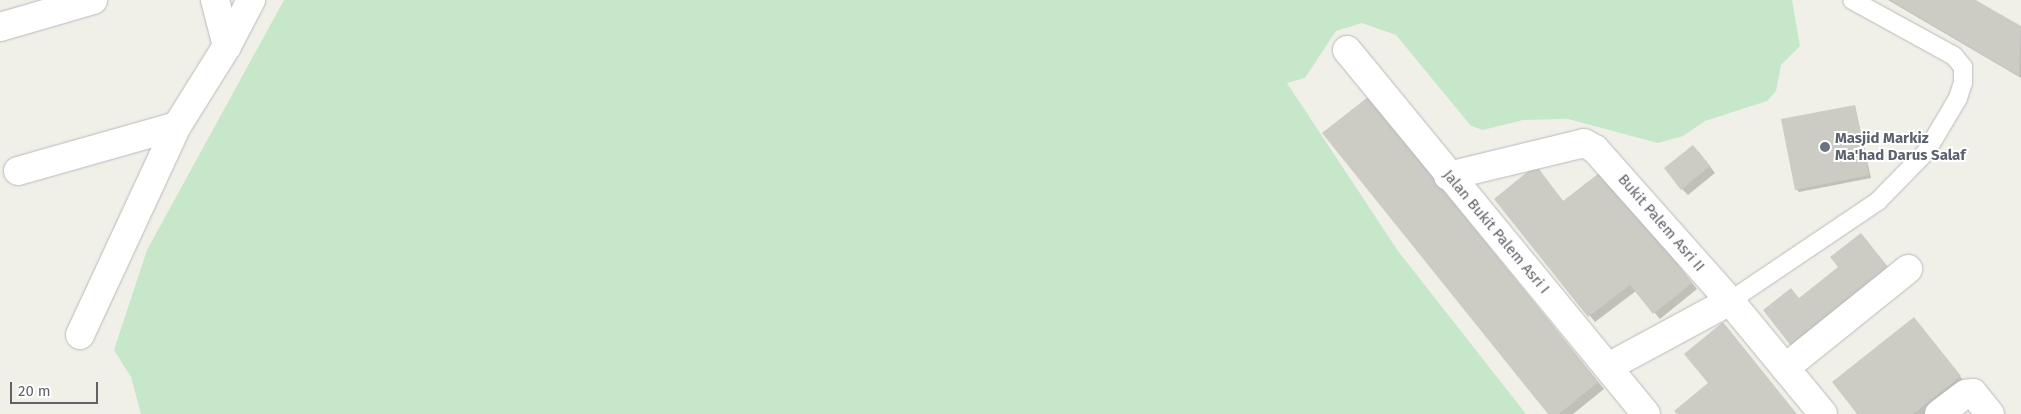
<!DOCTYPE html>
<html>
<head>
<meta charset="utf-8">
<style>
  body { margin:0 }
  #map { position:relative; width:2021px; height:414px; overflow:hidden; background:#f1f0e8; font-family:"Fira Sans",sans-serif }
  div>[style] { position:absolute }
  .green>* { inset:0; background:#c6e7ca }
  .shadow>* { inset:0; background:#0003 }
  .building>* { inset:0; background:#cccbc4 }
  .roads { filter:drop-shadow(0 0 1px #b8b9be) drop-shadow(0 0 1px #b8b9be) }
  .service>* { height:18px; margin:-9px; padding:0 9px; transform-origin:9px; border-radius:9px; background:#fff }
  .minor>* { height:28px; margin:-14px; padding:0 14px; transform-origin:14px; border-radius:14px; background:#fff }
  .dots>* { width:14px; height:14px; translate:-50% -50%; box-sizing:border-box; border:2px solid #fff; border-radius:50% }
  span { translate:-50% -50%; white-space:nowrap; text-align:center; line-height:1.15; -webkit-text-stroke:4px #fff; paint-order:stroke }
  .worship-label { font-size:15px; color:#5b616d; font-weight:700 }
  .left { translate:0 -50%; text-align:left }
  .street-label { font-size:15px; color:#5f6268 }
  .scale { position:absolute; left:10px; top:382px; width:88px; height:22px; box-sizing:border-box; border:2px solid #5f6268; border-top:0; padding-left:6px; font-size:15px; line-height:18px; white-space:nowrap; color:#5f6268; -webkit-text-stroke:4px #fff; paint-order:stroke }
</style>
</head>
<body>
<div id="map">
  <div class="green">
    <div style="clip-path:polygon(284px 0,1792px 0,1800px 46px,1781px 65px,1776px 91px,1767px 101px,1705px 121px,1683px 136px,1658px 143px,1568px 119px,1523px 120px,1483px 130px,1471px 126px,1396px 35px,1362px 23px,1336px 31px,1305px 78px,1287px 83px,1398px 251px,1526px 414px,141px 414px,131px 377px,114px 350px,147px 250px)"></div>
  </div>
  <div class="shadow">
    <div style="clip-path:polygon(1888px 0,1974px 0,2021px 27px,2021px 78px)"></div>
    <div style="clip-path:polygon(1374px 104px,1604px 389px,1573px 414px,1550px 414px)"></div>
    <div style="clip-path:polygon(1855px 106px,1871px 178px,1799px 192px,1796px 189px)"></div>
    <div style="clip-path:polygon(1699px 152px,1715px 173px,1688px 195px,1682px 189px)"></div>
    <div style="clip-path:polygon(1536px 167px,1564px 202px,1609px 177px,1697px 289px,1660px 319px,1636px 291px,1595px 322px,1496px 199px)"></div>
    <div style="clip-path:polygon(1916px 322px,1963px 380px,1927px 414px,1859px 414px)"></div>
  </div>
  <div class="building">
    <div style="clip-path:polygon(1890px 0,1976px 0,1986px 6px,2021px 26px,2019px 76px)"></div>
    <div style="clip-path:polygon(1368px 97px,1598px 382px,1559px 414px,1548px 414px,1322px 133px)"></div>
    <div style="clip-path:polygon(1855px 105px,1869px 175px,1795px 190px,1781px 119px)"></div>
    <div style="clip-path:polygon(1693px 145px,1710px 166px,1681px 190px,1664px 168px)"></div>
    <div style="clip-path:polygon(1536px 165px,1563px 201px,1603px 170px,1692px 283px,1653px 314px,1630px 285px,1588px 317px,1494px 199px)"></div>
    <div style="clip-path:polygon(1861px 233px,1892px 272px,1794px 350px,1763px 310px,1791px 288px,1799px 298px,1818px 283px,1838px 267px,1830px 257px)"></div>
    <div style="clip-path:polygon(1914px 317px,1961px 376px,1913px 414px,1857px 414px,1832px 382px)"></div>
    <div style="clip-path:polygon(1723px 322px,1764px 373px,1797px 414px,1677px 414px,1674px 411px,1708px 383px,1684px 354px)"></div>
  </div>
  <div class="roads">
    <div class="service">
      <div style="left:1730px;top:301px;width:179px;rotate:-34deg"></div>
      <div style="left:1878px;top:201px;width:69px;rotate:-45.6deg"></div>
      <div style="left:1926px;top:152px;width:63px;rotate:-59.3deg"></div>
      <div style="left:1958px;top:98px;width:16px;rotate:-72deg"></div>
      <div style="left:1963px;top:83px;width:16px;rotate:-90deg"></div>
      <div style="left:1963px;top:67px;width:14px;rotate:-129deg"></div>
      <div style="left:1954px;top:56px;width:116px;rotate:-151.2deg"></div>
    </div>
    <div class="minor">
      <div style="left:215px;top:0;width:48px;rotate:75.4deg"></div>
      <div style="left:0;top:27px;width:97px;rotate:-16.2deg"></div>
      <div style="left:1347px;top:50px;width:471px;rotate:50.6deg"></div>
      <div style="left:18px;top:171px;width:165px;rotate:-15.8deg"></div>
      <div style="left:1448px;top:176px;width:140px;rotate:-13.6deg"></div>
      <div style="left:1584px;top:143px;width:13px;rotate:29deg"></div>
      <div style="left:1595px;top:149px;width:203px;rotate:48.4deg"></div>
      <div style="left:1730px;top:301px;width:146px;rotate:50.5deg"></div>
      <div style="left:80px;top:335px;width:230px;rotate:-65.1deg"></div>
      <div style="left:177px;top:126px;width:94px;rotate:-58deg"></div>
      <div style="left:227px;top:46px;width:52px;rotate:-62.4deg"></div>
      <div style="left:1608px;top:367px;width:139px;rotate:-28.4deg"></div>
      <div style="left:1785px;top:368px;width:158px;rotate:-38.8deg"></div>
      <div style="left:1939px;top:414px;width:34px;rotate:-37deg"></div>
      <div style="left:1966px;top:394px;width:7px;rotate:-8deg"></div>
      <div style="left:1973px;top:393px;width:27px;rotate:51deg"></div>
    </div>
  </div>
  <div class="dots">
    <div style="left:1825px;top:147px;background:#6b7280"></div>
  </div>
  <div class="worship-label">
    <span class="left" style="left:1835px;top:147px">Masjid Markiz<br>Ma'had Darus Salaf</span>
  </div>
  <div class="street-label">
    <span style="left:1661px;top:223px;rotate:49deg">Bukit Palem Asri II</span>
    <span style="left:1496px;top:232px;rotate:50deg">Jalan Bukit Palem Asri I</span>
  </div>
  <div class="scale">20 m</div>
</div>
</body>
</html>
